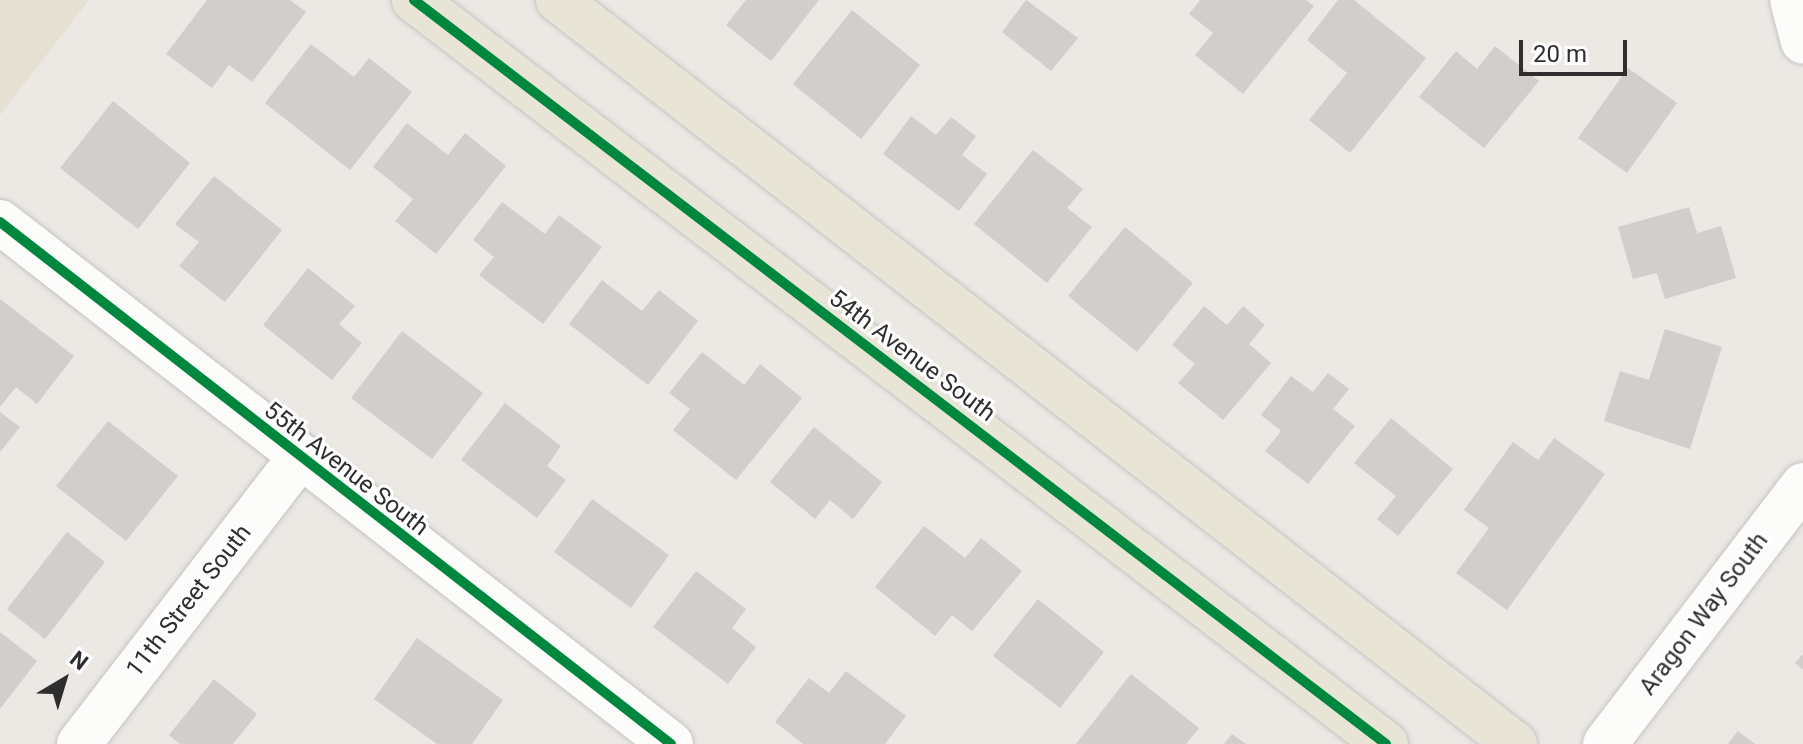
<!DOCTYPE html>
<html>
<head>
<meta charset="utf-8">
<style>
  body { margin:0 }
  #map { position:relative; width:1803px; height:744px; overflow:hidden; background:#ece8e4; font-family:Roboto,sans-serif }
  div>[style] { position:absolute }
  .education>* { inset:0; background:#e6e0d3 }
  .building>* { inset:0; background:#d1cecb }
  .roads { filter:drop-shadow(0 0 2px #c5c4c5) drop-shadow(0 0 2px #c5c4c5) }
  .minor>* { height:44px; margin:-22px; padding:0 22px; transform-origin:22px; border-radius:22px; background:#fcfcfb }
  .major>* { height:44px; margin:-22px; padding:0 22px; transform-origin:22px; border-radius:22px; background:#e8e4d6 }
  .cycleway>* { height:10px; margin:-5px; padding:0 5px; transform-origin:5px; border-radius:5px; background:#00873e }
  span { translate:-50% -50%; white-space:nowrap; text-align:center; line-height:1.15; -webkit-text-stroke:6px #fff; paint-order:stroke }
  .street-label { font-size:24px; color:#2e2e2e }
  .north { position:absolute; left:24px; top:640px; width:80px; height:80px; -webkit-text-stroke:6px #fff; paint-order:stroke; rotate:38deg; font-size:22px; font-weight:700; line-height:32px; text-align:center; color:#2e2e2e }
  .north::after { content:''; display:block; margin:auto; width:28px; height:36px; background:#2e2e2e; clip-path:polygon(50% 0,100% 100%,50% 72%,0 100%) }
  .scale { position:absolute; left:1519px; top:40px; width:108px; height:36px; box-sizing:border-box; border:4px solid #2e2e2e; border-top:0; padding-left:10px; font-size:24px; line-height:28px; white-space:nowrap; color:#2e2e2e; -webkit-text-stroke:6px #fff; paint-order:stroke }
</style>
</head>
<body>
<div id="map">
  <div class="education">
    <div style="clip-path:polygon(0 0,89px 0,0 115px)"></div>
  </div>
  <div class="building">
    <div style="clip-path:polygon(207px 0,290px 0,306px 12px,252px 82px,229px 65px,212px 88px,166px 54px)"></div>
    <div style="clip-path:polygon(746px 0,819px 0,771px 61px,726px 25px)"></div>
    <div style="clip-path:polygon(1026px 0,1078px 38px,1051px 71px,1002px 32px)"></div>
    <div style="clip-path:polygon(1200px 0,1306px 0,1314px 6px,1243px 94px,1195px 55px,1213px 33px,1189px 14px)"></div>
    <div style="clip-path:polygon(1338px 0,1354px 0,1426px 58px,1350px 153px,1309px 120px,1347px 73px,1307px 40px)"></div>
    <div style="clip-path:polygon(852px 10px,920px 65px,861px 139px,793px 84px)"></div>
    <div style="clip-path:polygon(311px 44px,354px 77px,369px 58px,412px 92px,350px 170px,265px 103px)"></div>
    <div style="clip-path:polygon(1495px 46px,1539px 81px,1484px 148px,1419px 97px,1456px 51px,1477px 69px)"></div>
    <div style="clip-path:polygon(1628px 68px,1677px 103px,1627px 173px,1578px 138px)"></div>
    <div style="clip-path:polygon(113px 101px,190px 163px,138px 229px,60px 168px)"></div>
    <div style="clip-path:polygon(911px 116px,936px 135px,951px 117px,976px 136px,962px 155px,987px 174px,959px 211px,883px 154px)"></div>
    <div style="clip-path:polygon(407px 123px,448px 155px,465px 133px,506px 166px,436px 254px,395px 221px,413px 199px,373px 167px)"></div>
    <div style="clip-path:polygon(1033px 150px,1083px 189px,1067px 208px,1092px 227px,1047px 283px,974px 224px)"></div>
    <div style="clip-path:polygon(214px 176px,282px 230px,225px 302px,179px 266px,199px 242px,175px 224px)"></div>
    <div style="clip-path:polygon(502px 202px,545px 234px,559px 215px,602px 247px,543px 324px,479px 275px,494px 257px,473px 240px)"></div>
    <div style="clip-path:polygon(1689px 207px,1697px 233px,1721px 226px,1736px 278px,1665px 299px,1657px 273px,1633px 279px,1618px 227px)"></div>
    <div style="clip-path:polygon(1125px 227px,1193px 283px,1137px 352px,1068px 296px)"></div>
    <div style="clip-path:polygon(308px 268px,355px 306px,339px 324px,362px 343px,332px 380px,263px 325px)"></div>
    <div style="clip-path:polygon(602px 280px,642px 311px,659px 290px,698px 321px,648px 385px,569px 324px)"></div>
    <div style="clip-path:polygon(0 299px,74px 356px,37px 404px,16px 387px,0 407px)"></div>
    <div style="clip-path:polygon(1204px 306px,1227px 325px,1243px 306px,1265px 325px,1249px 344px,1271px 363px,1223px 420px,1178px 383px,1195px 364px,1172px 345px)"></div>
    <div style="clip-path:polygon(1665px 329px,1722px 347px,1690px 449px,1604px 421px,1620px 371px,1649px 380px)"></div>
    <div style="clip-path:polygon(402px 331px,483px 393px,432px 459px,351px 398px)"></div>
    <div style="clip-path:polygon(702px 352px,744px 385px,760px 364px,802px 398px,736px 480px,673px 430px,690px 409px,669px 393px)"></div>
    <div style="clip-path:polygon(1328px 373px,1349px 389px,1333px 409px,1355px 426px,1308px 484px,1265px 451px,1281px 431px,1261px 415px,1291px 376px,1313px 392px)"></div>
    <div style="clip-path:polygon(505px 403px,561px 446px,547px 466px,566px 480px,537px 518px,461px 460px)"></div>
    <div style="clip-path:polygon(0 412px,20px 427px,0 452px)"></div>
    <div style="clip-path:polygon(1391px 418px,1453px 469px,1398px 536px,1377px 519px,1396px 496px,1354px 463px)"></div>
    <div style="clip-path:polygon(108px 421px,178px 476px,126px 541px,56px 486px)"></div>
    <div style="clip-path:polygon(814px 427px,882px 482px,853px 519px,830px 500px,815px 519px,770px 482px)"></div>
    <div style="clip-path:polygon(1554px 438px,1605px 474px,1507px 610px,1456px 573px,1489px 528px,1464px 510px,1513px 442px,1538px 460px)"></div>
    <div style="clip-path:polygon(592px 499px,669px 555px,631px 608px,554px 552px)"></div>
    <div style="clip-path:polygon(924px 526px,965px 558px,981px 538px,1022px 571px,972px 631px,952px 615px,935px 636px,875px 587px)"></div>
    <div style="clip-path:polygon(67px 532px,105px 562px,45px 639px,7px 609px)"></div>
    <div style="clip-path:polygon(696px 571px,746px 609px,732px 628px,756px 647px,728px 684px,653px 627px)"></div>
    <div style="clip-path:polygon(1038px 599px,1104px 652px,1060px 708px,993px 656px)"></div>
    <div style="clip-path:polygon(0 632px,37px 661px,0 709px)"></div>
    <div style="clip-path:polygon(417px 638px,503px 700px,472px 744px,437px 744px,374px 699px)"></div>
    <div style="clip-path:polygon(1803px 654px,1803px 670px,1795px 663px)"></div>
    <div style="clip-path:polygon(846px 671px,906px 716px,885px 744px,803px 744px,775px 722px,809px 678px,829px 693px)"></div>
    <div style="clip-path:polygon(1131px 674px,1199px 728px,1186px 744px,1076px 744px)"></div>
    <div style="clip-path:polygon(214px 679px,257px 714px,233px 744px,180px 744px,169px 735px)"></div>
    <div style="clip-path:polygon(1738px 731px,1755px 744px,1728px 744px)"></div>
    <div style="clip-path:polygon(1232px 734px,1246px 744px,1224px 744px)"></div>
  </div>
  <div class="roads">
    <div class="minor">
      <div style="left:1792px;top:0;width:43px;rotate:75.3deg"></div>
      <div style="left:0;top:222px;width:850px;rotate:37.88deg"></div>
      <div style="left:79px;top:744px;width:361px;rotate:-52.4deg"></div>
      <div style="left:1605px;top:744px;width:326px;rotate:-52.6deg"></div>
    </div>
    <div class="major">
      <div style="left:414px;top:0;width:1224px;rotate:37.43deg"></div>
      <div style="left:558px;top:0;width:1212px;rotate:37.86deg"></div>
    </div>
  </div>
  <div class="cycleway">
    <div style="left:414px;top:0;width:1224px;rotate:37.43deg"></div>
    <div style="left:0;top:222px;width:850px;rotate:37.88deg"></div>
  </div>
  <div class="street-label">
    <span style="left:912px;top:356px;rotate:37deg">54th Avenue South</span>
    <span style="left:346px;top:469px;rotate:38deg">55th Avenue South</span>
    <span style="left:189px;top:601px;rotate:-52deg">11th Street South</span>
    <span style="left:1704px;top:614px;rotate:-53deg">Aragon Way South</span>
  </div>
  <div class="north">N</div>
  <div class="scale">20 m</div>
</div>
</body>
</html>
